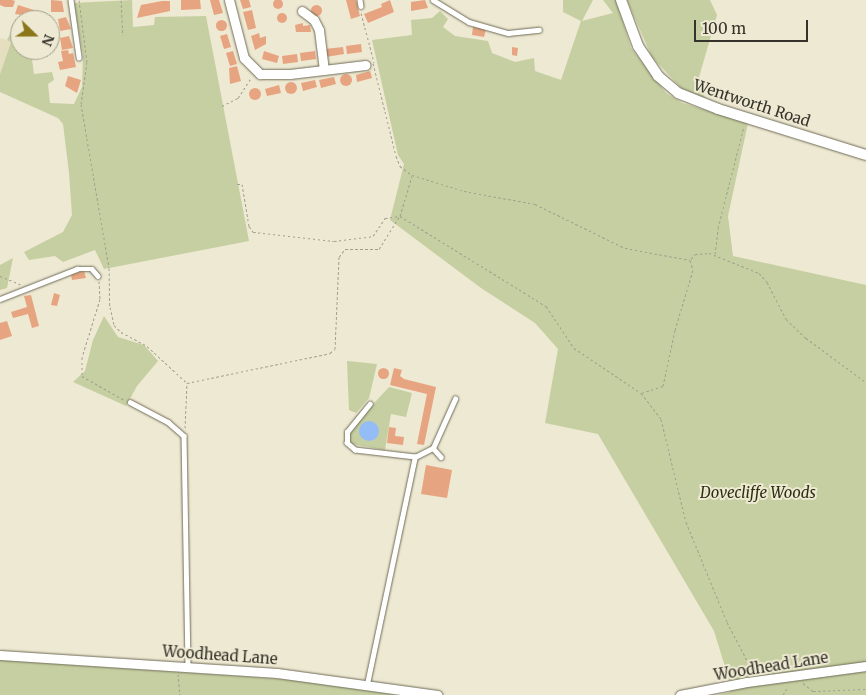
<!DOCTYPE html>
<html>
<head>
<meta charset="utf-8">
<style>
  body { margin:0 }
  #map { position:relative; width:866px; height:695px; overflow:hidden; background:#eee9d2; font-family:Merriweather,serif }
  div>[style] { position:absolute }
  .built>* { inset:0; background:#e5debf }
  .green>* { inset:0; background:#c6cfa1 }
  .water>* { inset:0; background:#94bcf6 }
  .round { border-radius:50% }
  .building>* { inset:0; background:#e7a480 }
  .path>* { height:1px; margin-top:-0.5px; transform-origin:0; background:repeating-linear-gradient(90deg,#a39f8e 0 2.5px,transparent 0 5px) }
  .roads { filter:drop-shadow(0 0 1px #6f6b57) drop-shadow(0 0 1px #6f6b57) }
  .service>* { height:4.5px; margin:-2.25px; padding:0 2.25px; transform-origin:2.25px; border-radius:2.25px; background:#fff }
  .minor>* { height:9px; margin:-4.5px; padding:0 4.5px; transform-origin:4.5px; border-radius:4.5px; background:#fff }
  .tertiary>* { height:10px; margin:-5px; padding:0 5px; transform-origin:5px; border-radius:5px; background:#fff }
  span { translate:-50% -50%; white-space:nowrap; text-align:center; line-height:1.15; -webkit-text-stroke:4px #eee9d2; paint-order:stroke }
  .street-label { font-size:15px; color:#35332b }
  .park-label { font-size:15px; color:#2b3011; font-style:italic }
  .north { position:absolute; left:10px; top:10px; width:50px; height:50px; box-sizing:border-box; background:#eee9d2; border:1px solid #a4a08f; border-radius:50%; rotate:112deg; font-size:14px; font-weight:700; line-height:20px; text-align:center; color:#35332b }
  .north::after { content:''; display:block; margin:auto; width:18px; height:22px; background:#8c761a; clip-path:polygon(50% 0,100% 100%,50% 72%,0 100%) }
  .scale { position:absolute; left:694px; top:20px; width:114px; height:22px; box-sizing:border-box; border:2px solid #35332b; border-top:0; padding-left:6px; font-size:15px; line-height:18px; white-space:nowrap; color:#35332b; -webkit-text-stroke:4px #eee9d2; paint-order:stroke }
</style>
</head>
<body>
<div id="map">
  <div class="built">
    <div style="clip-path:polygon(0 38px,11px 41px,0 74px)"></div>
  </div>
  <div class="green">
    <div style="clip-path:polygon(132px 0,133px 27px,154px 25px,155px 17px,206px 16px,249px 241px,104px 269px,95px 250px,63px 262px,55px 256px,29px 260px,24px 252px,63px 232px,72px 215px,69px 173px,63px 124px,58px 118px,0 92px,0 74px,11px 42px,7px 40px,10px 34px,20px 37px,20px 50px,47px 52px,48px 57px,32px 59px,34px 74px,52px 72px,54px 80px,48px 84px,50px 103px,74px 104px,82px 87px,83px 55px,74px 3px)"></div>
    <div style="clip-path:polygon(563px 0,593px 0,582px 21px,613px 13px,603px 0,616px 0,631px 48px,666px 93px,682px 103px,748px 123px,728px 216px,733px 256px,866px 285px,866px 695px,718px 695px,730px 692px,730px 683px,714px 631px,598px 434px,545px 423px,558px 349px,535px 323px,481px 288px,390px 220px,404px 164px,398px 155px,372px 40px,412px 35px,411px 20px,432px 18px,440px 11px,448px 19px,443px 27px,455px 36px,488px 41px,492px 53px,515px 62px,534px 58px,535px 71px,561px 80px,581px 21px,563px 12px)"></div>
    <div style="clip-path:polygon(627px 0,710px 0,717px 15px,697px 84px,706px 99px,681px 88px,652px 57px)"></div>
    <div style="clip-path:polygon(13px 258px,7px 288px,0 290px,0 265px)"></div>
    <div style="clip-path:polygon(104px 316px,118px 337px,144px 345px,158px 361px,137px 386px,126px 406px,73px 382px,85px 371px,93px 340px)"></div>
    <div style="clip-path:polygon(347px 361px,377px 364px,369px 398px,356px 413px,349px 410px)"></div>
    <div style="clip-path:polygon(389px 387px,412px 393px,406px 417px,391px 414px,385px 450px,351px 444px,349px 437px,353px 426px)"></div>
    <div style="clip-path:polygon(0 660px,296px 680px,397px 695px,0 695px)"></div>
  </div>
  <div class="water">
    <div class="round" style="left:359px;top:421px;width:20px;height:20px"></div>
  </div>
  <div class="building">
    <div class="round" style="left:273px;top:-1px;width:10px;height:10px"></div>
    <div style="clip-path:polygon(0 0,12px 0,15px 1px,13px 7px,5px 7px,0 5px)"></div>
    <div style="clip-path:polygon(51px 0,62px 1px,64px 12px,51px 12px)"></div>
    <div style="clip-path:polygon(181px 0,200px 0,201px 9px,181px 10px)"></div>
    <div style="clip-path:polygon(210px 0,219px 0,223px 13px,214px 15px)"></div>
    <div style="clip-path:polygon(240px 0,249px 0,251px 7px,243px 9px)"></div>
    <div style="clip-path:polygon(346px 0,356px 0,360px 16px,351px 19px)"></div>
    <div style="clip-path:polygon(390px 0,394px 12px,368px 23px,364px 14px,382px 7px,381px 4px)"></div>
    <div style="clip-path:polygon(425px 0,428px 8px,411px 11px,411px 2px)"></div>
    <div style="clip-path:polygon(162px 1px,170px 1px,170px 11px,137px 18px,141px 5px)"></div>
    <div class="round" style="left:310.5px;top:4.5px;width:11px;height:11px"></div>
    <div style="clip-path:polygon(18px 5px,37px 11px,34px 17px,15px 14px)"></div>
    <div style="clip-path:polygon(252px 10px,256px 28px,248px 30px,243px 12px)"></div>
    <div class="round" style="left:277px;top:13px;width:10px;height:10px"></div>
    <div style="clip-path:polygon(66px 17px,71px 29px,60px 31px,58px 19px)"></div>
    <div class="round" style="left:215.5px;top:19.5px;width:11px;height:11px"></div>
    <div style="clip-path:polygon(303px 23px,303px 26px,310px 25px,311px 32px,296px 32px,295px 25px)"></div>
    <div style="clip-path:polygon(473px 27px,486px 29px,484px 37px,472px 35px)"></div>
    <div style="clip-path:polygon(259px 33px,260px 38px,266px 36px,266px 44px,255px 50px,251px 36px)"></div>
    <div style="clip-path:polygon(227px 34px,231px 47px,224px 49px,220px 36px)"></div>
    <div style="clip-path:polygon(69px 36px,73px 48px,62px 50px,60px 38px)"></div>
    <div style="clip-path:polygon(361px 44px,362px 52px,347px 54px,346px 46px)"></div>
    <div style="clip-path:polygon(343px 47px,344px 54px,326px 57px,325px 49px)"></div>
    <div style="clip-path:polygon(512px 47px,518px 48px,517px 56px,512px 55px)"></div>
    <div style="clip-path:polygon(68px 50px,69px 54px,73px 53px,76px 67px,60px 70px,58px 62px,63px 61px,61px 51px)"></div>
    <div style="clip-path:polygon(233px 51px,237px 64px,230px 66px,226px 53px)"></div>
    <div style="clip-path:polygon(264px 51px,279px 56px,277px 63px,262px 59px)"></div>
    <div style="clip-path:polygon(315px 51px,316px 59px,301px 61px,300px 53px)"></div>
    <div style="clip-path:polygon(297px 54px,298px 62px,283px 64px,282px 56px)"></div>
    <div style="clip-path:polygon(237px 66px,241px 81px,230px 84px,229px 68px)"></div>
    <div style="clip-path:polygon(370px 71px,372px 78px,357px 82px,356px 75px)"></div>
    <div class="round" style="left:340px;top:74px;width:12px;height:12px"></div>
    <div style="clip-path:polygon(68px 76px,81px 80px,77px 93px,65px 86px)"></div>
    <div style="clip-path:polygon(334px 77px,336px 84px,321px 88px,319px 80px)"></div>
    <div style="clip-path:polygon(315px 80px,317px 87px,303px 91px,301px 83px)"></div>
    <div class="round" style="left:285px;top:82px;width:12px;height:12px"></div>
    <div style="clip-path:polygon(279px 85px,281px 93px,267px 96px,265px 89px)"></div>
    <div class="round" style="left:249px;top:88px;width:12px;height:12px"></div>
    <div style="clip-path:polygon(84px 271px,86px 278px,72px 280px,71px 274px)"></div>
    <div style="clip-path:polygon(54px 293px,60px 295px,57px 306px,51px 305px)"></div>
    <div style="clip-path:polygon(31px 295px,39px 326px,32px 328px,28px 314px,13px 318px,11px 312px,27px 307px,24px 296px)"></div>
    <div style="clip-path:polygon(7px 321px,12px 336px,0 340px,0 323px)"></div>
    <div class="round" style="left:377.5px;top:367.5px;width:11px;height:11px"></div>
    <div style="clip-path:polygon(394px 368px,402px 370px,400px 376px,404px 379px,436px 387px,424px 445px,417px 444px,427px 394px,390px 385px)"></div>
    <div style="clip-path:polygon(389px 427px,396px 428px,395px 436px,404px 437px,403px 445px,387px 443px)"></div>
    <div style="clip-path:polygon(426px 465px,452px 470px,447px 498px,421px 494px)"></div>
  </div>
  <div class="path">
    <div style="left:79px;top:0;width:63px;rotate:82.6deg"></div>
    <div style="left:87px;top:62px;width:42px;rotate:98.1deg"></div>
    <div style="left:81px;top:104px;width:166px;rotate:80.3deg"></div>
    <div style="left:109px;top:268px;width:39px;rotate:89deg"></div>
    <div style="left:110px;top:307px;width:18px;rotate:77deg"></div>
    <div style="left:114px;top:325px;width:10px;rotate:45deg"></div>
    <div style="left:121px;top:332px;width:30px;rotate:28deg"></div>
    <div style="left:147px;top:346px;width:54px;rotate:42.8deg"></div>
    <div style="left:121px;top:0;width:35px;rotate:87deg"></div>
    <div style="left:361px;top:13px;width:51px;rotate:75.1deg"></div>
    <div style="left:373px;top:63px;width:96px;rotate:76.1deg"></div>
    <div style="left:396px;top:156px;width:11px;rotate:68deg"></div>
    <div style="left:400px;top:166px;width:15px;rotate:37deg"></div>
    <div style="left:412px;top:175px;width:54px;rotate:17.1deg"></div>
    <div style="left:464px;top:191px;width:72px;rotate:10.4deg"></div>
    <div style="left:535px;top:204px;width:100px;rotate:26.1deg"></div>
    <div style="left:625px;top:248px;width:66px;rotate:10.5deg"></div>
    <div style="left:690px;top:260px;width:10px;rotate:73deg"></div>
    <div style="left:693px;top:270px;width:63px;rotate:106.7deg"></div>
    <div style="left:675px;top:330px;width:57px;rotate:102.1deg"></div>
    <div style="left:663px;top:386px;width:22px;rotate:162deg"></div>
    <div style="left:222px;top:106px;width:18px;rotate:-27deg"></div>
    <div style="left:238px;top:98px;width:24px;rotate:-57deg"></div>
    <div style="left:237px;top:184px;width:5px"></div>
    <div style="left:242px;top:184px;width:43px;rotate:80.5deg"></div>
    <div style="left:249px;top:226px;width:7px;rotate:56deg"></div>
    <div style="left:253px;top:232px;width:81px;rotate:6.3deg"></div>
    <div style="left:334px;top:241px;width:39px;rotate:-7deg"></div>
    <div style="left:373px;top:236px;width:22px;rotate:-56deg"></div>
    <div style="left:385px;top:218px;width:15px;rotate:-8deg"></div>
    <div style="left:400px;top:216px;width:172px;rotate:31.7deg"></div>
    <div style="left:546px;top:306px;width:50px;rotate:56.3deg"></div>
    <div style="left:574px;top:348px;width:81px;rotate:33.9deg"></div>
    <div style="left:641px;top:393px;width:33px;rotate:52deg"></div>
    <div style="left:661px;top:419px;width:106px;rotate:76.4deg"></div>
    <div style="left:686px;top:522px;width:108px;rotate:67.7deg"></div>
    <div style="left:727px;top:622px;width:47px;rotate:62.4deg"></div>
    <div style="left:749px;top:664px;width:8px;rotate:97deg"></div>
    <div style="left:715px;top:254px;width:26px;rotate:-83deg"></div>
    <div style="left:718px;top:228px;width:105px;rotate:-75.7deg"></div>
    <div style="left:691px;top:259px;width:6px;rotate:-51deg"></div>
    <div style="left:695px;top:254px;width:14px;rotate:-4deg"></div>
    <div style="left:709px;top:253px;width:54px;rotate:21.8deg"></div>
    <div style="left:759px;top:273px;width:12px;rotate:48deg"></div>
    <div style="left:767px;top:282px;width:42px;rotate:62.8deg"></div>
    <div style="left:786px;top:319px;width:28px;rotate:44deg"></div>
    <div style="left:806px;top:338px;width:74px;rotate:36.3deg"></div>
    <div style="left:0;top:276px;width:22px;rotate:22deg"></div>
    <div style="left:99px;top:281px;width:18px;rotate:87deg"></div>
    <div style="left:100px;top:299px;width:61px;rotate:107.2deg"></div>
    <div style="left:82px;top:357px;width:19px;rotate:90deg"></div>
    <div style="left:82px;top:376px;width:48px;rotate:29.7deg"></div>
    <div style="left:185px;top:428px;width:45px;rotate:-87.5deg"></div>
    <div style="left:187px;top:383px;width:146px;rotate:-11.8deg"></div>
    <div style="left:330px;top:353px;width:6px;rotate:-39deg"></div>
    <div style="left:335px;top:349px;width:92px;rotate:-87.5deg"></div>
    <div style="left:339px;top:257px;width:10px;rotate:-53deg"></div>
    <div style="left:345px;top:249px;width:34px"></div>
    <div style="left:379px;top:249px;width:39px;rotate:-58deg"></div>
    <div style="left:400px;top:216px;width:42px;rotate:-73.3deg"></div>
    <div style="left:178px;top:674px;width:21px;rotate:85deg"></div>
    <div style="left:803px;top:683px;width:13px;rotate:39deg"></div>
    <div style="left:813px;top:691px;width:53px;rotate:-2.2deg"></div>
    <div style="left:783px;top:695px;width:10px;rotate:-61deg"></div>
  </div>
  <div class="roads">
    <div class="service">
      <div style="left:71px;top:0;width:58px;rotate:82deg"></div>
      <div style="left:360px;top:0;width:6px;rotate:81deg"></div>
      <div style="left:433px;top:0;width:42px;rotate:31.4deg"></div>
      <div style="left:469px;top:22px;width:41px;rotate:15.8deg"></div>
      <div style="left:508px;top:33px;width:31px;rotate:-6deg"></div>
      <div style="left:0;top:299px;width:83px;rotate:-21.3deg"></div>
      <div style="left:77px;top:269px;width:15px"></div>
      <div style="left:92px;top:269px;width:9px;rotate:49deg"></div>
      <div style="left:130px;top:402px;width:43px;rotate:27.8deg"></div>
      <div style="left:168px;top:422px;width:21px;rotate:41deg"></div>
      <div style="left:184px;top:436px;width:231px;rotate:89deg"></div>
      <div style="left:433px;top:448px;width:12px;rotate:48deg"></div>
      <div style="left:415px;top:457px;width:20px;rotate:-27deg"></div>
      <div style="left:433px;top:448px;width:54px;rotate:-65.8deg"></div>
      <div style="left:367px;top:684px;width:232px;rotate:-78.1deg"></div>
      <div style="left:415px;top:457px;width:60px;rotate:-173.3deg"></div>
      <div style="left:355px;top:450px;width:11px;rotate:-139deg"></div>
      <div style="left:347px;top:443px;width:11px;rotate:-90deg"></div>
      <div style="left:347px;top:432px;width:36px;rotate:-51deg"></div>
    </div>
    <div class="minor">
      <div style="left:229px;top:0;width:60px;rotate:75.5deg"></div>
      <div style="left:244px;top:58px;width:23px;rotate:45deg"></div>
      <div style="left:260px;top:74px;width:30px"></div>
      <div style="left:290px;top:74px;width:76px;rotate:-6.8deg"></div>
      <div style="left:302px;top:11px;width:15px;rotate:37deg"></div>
      <div style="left:314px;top:20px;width:11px;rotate:63deg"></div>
      <div style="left:319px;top:30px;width:40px;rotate:82.9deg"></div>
      <div style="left:0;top:655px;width:278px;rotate:3.7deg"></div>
      <div style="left:277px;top:673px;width:162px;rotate:7.8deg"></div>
      <div style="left:680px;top:695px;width:68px;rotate:-11deg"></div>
      <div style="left:747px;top:682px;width:120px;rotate:-7.7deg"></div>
    </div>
    <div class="tertiary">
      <div style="left:621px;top:0;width:49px;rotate:69.7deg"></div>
      <div style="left:638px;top:46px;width:36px;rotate:56deg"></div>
      <div style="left:658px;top:76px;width:26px;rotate:40deg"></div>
      <div style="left:678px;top:93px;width:43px;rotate:21.8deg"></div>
      <div style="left:718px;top:109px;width:155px;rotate:17.3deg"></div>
    </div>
  </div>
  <div class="street-label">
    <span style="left:752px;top:103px;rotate:18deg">Wentworth Road</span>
    <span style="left:220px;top:655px;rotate:4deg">Woodhead Lane</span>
    <span style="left:771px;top:666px;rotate:-9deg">Woodhead Lane</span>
  </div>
  <div class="park-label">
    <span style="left:758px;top:493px">Dovecliffe Woods</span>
  </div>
  <div class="north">N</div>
  <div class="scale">100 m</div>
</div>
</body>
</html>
